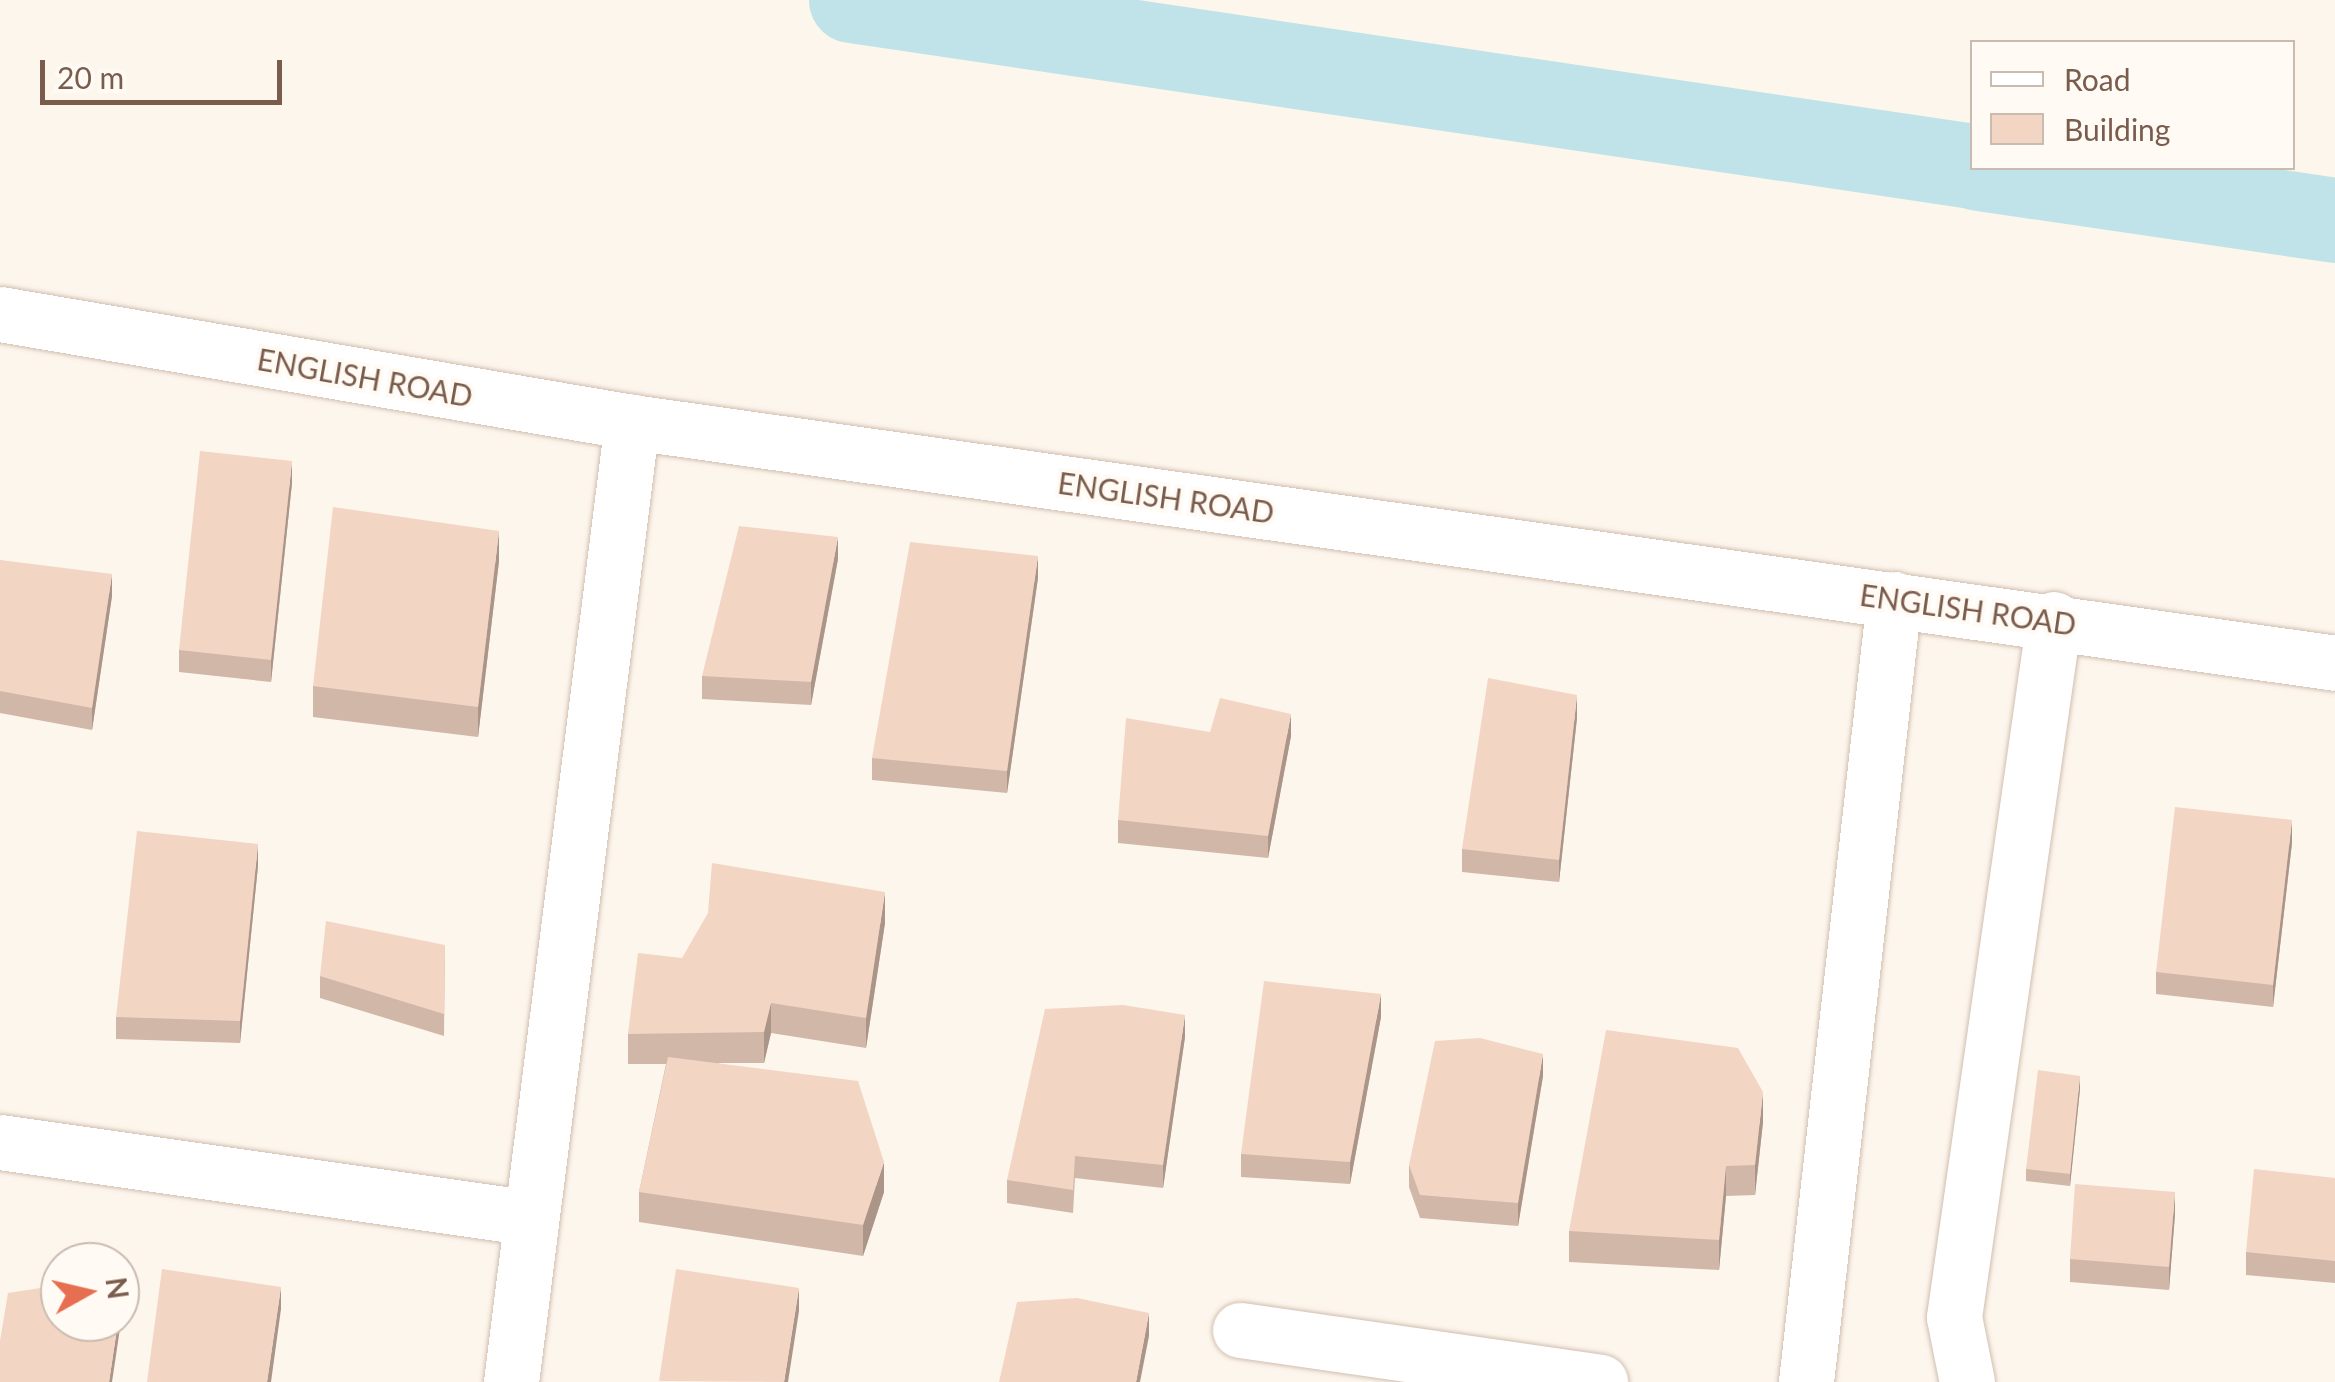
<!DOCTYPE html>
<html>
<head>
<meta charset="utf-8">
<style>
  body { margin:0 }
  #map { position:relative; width:2335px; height:1382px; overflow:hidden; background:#fdf6ec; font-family:Lato,sans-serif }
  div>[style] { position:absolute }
  .canal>* { height:85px; margin:-42.5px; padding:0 42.5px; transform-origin:42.5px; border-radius:42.5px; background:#bfe3e8 }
  .roads { filter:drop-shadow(0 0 2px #d1beb0) drop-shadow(0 0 2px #d1beb0) }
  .minor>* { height:55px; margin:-27.5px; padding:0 27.5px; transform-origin:27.5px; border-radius:27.5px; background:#fff }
  .wall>* { inset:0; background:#d1b7a8 }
  .shaded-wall>* { inset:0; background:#aa9588 }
  .building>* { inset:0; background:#f3d5c3 }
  span { translate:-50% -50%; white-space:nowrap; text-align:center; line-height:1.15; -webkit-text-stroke:8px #fffaf3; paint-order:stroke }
  .street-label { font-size:30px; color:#7a5c4d }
  .legend { position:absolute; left:1970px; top:40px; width:325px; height:130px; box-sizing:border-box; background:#fffaf3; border:2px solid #cabbb1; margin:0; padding:12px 18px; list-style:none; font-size:30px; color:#7a5c4d }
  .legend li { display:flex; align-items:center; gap:20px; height:50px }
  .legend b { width:50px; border:2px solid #cabbb1 }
  .north { position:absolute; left:40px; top:1242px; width:100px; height:100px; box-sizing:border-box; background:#fffaf3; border:2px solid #cabbb1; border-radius:50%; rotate:82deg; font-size:28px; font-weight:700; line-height:40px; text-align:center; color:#7a5c4d }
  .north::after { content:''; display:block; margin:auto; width:35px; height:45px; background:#e76f51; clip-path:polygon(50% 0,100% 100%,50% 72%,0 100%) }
  .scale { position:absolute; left:40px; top:60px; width:242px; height:45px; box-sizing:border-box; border:5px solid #7a5c4d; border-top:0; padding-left:12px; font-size:30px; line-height:35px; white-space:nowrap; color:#7a5c4d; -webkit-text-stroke:8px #fffaf3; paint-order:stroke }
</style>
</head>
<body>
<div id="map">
  <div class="canal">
    <div style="left:851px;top:0;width:1133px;rotate:8.42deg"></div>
    <div style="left:1979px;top:168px;width:360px;rotate:8.3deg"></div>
  </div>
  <div class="roads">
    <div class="minor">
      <div style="left:0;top:314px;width:641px;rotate:9.7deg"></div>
      <div style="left:632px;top:422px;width:1720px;rotate:8.05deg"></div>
      <div style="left:0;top:1142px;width:537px;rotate:8.13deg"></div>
      <div style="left:1240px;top:1330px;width:364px;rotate:8.2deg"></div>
      <div style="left:511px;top:1382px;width:968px;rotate:-82.82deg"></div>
      <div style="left:1806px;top:1382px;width:788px;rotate:-83.59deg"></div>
      <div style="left:1967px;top:1382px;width:66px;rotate:-101.3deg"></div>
      <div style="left:1954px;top:1317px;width:705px;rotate:-81.85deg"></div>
    </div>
  </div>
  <div class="wall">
    <div style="clip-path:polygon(292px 483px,271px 682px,179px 672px,179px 650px)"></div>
    <div style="clip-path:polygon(838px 559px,811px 705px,702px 699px,702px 676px)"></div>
    <div style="clip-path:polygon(0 560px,112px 596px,92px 730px,0 713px)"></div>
    <div style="clip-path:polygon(499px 561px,478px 737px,313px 717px,313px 686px)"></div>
    <div style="clip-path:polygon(1038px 578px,1007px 793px,872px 780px,872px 758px)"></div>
    <div style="clip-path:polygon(1577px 718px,1559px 882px,1462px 872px,1462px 849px)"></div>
    <div style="clip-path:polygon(1210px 732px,1291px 736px,1268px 858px,1118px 843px,1118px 820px)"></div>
    <div style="clip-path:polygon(2292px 843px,2273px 1007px,2156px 994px,2156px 972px)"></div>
    <div style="clip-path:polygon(258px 866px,240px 1043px,116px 1039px,116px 1017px)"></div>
    <div style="clip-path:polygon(885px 923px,866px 1048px,771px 1033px,764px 1063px,718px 1063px,884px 1192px,863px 1256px,639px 1222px,639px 1192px,666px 1064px,628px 1064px,628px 1034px,682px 958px)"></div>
    <div style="clip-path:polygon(445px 945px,444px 1036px,320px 998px,320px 976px)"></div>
    <div style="clip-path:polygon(1381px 1017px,1350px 1184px,1241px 1177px,1241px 1154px)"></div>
    <div style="clip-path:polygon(1185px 1037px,1163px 1188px,1075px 1178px,1073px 1213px,1007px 1203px,1007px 1180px)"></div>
    <div style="clip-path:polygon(1543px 1076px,1518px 1226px,1420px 1218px,1409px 1187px,1409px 1165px)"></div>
    <div style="clip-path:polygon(2080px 1089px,2070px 1186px,2026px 1181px,2026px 1169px)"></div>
    <div style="clip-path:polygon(1763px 1122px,1755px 1195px,1726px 1196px,1719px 1270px,1569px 1262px,1569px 1231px)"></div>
    <div style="clip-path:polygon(2335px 1178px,2335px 1283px,2246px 1275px,2246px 1252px)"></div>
    <div style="clip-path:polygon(2175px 1214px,2169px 1290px,2070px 1282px,2070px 1259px)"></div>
  </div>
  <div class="shaded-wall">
    <div style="clip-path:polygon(292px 461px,292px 483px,271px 682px,271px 660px)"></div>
    <div style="clip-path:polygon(499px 531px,499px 561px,478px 737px,478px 707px)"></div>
    <div style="clip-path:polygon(838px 537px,838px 559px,811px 705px,811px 682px)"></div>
    <div style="clip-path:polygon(1038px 556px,1038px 578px,1007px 793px,1007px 771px)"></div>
    <div style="clip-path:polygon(112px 574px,112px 596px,92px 730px,92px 708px)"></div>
    <div style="clip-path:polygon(1577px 695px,1577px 718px,1559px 882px,1559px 860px)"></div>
    <div style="clip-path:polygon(1291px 714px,1291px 736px,1268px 858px,1268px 836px)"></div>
    <div style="clip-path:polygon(2292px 820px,2292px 843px,2273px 1007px,2273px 985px)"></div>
    <div style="clip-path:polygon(258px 844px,258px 866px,240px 1043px,240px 1021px)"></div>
    <div style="clip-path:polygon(885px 892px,885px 923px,866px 1048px,866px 1018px)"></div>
    <div style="clip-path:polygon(1381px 994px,1381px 1017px,1350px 1184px,1350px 1162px)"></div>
    <div style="clip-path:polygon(771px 1003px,771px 1033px,764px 1063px,764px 1032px)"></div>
    <div style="clip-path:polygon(1185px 1015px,1185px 1037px,1163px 1188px,1163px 1165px)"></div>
    <div style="clip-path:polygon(1543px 1054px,1543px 1076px,1518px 1226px,1518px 1203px)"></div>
    <div style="clip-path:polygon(2080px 1076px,2080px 1089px,2070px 1186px,2070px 1174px)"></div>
    <div style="clip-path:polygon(1763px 1092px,1763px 1122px,1755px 1195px,1755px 1165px)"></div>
    <div style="clip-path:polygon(884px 1162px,884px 1192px,863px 1256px,863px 1225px)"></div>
    <div style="clip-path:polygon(1726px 1166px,1726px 1196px,1719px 1270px,1719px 1240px)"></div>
    <div style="clip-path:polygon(2175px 1192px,2175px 1214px,2169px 1290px,2169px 1267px)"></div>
    <div style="clip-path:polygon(281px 1287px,281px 1309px,271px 1382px,267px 1382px)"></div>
    <div style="clip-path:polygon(799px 1288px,799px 1311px,788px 1382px,784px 1382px)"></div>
    <div style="clip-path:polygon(122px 1293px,122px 1315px,112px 1382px,109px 1382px,118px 1322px,120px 1322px)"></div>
    <div style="clip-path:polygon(1149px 1313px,1149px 1336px,1140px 1382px,1136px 1382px)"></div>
  </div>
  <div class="building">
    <div style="clip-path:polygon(200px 451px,292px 461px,271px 660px,179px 650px)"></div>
    <div style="clip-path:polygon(333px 507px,499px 531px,478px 707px,313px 686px)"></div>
    <div style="clip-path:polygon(739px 526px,838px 537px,811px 682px,702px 676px)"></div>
    <div style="clip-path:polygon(910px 542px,1038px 556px,1007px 771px,872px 758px)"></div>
    <div style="clip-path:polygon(0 560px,112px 574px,92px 708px,0 691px)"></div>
    <div style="clip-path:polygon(1488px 678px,1577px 695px,1559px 860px,1462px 849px)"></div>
    <div style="clip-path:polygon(1220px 698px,1291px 714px,1268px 836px,1118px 820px,1126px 718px,1210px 732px)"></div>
    <div style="clip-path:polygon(2175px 807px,2292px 820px,2273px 985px,2156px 972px)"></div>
    <div style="clip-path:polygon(137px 831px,258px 844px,240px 1021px,116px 1017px)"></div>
    <div style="clip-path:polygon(712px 863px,885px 892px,866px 1018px,771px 1003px,764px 1032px,628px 1034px,638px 953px,682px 958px,708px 913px)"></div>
    <div style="clip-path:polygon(326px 921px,445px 945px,444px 1014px,320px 976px)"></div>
    <div style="clip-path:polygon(1264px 981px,1381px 994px,1350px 1162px,1241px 1154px)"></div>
    <div style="clip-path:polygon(1123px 1005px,1185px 1015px,1163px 1165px,1075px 1156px,1073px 1190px,1007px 1180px,1045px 1009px)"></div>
    <div style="clip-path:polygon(1606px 1030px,1738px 1048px,1763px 1092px,1755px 1165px,1726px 1166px,1719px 1240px,1569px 1231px)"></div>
    <div style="clip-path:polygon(1480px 1038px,1543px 1054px,1518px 1203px,1420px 1195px,1409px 1165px,1435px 1041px)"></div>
    <div style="clip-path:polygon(668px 1057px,858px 1081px,884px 1162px,863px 1225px,639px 1192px)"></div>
    <div style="clip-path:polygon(2038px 1070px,2080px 1076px,2070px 1174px,2026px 1169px)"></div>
    <div style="clip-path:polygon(2254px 1169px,2335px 1178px,2335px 1261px,2246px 1252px)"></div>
    <div style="clip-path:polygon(2075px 1184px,2175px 1192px,2169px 1267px,2070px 1259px)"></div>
    <div style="clip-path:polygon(162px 1269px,281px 1287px,267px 1382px,147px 1382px)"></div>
    <div style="clip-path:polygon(676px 1269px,799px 1288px,784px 1382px,659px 1381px)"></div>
    <div style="clip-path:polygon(60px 1285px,60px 1322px,118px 1322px,109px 1382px,0 1382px,0 1341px,8px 1293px)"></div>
    <div style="clip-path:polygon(1077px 1298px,1149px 1313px,1136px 1382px,999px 1382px,1017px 1302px)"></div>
  </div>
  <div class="street-label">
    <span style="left:365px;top:377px;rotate:10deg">ENGLISH ROAD</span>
    <span style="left:1166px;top:497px;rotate:8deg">ENGLISH ROAD</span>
    <span style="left:1968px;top:609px;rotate:8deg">ENGLISH ROAD</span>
  </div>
  <ul class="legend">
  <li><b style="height:12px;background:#fff"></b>Road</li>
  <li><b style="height:28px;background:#f3d5c3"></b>Building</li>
  </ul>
  <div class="north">N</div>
  <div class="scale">20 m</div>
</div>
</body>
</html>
